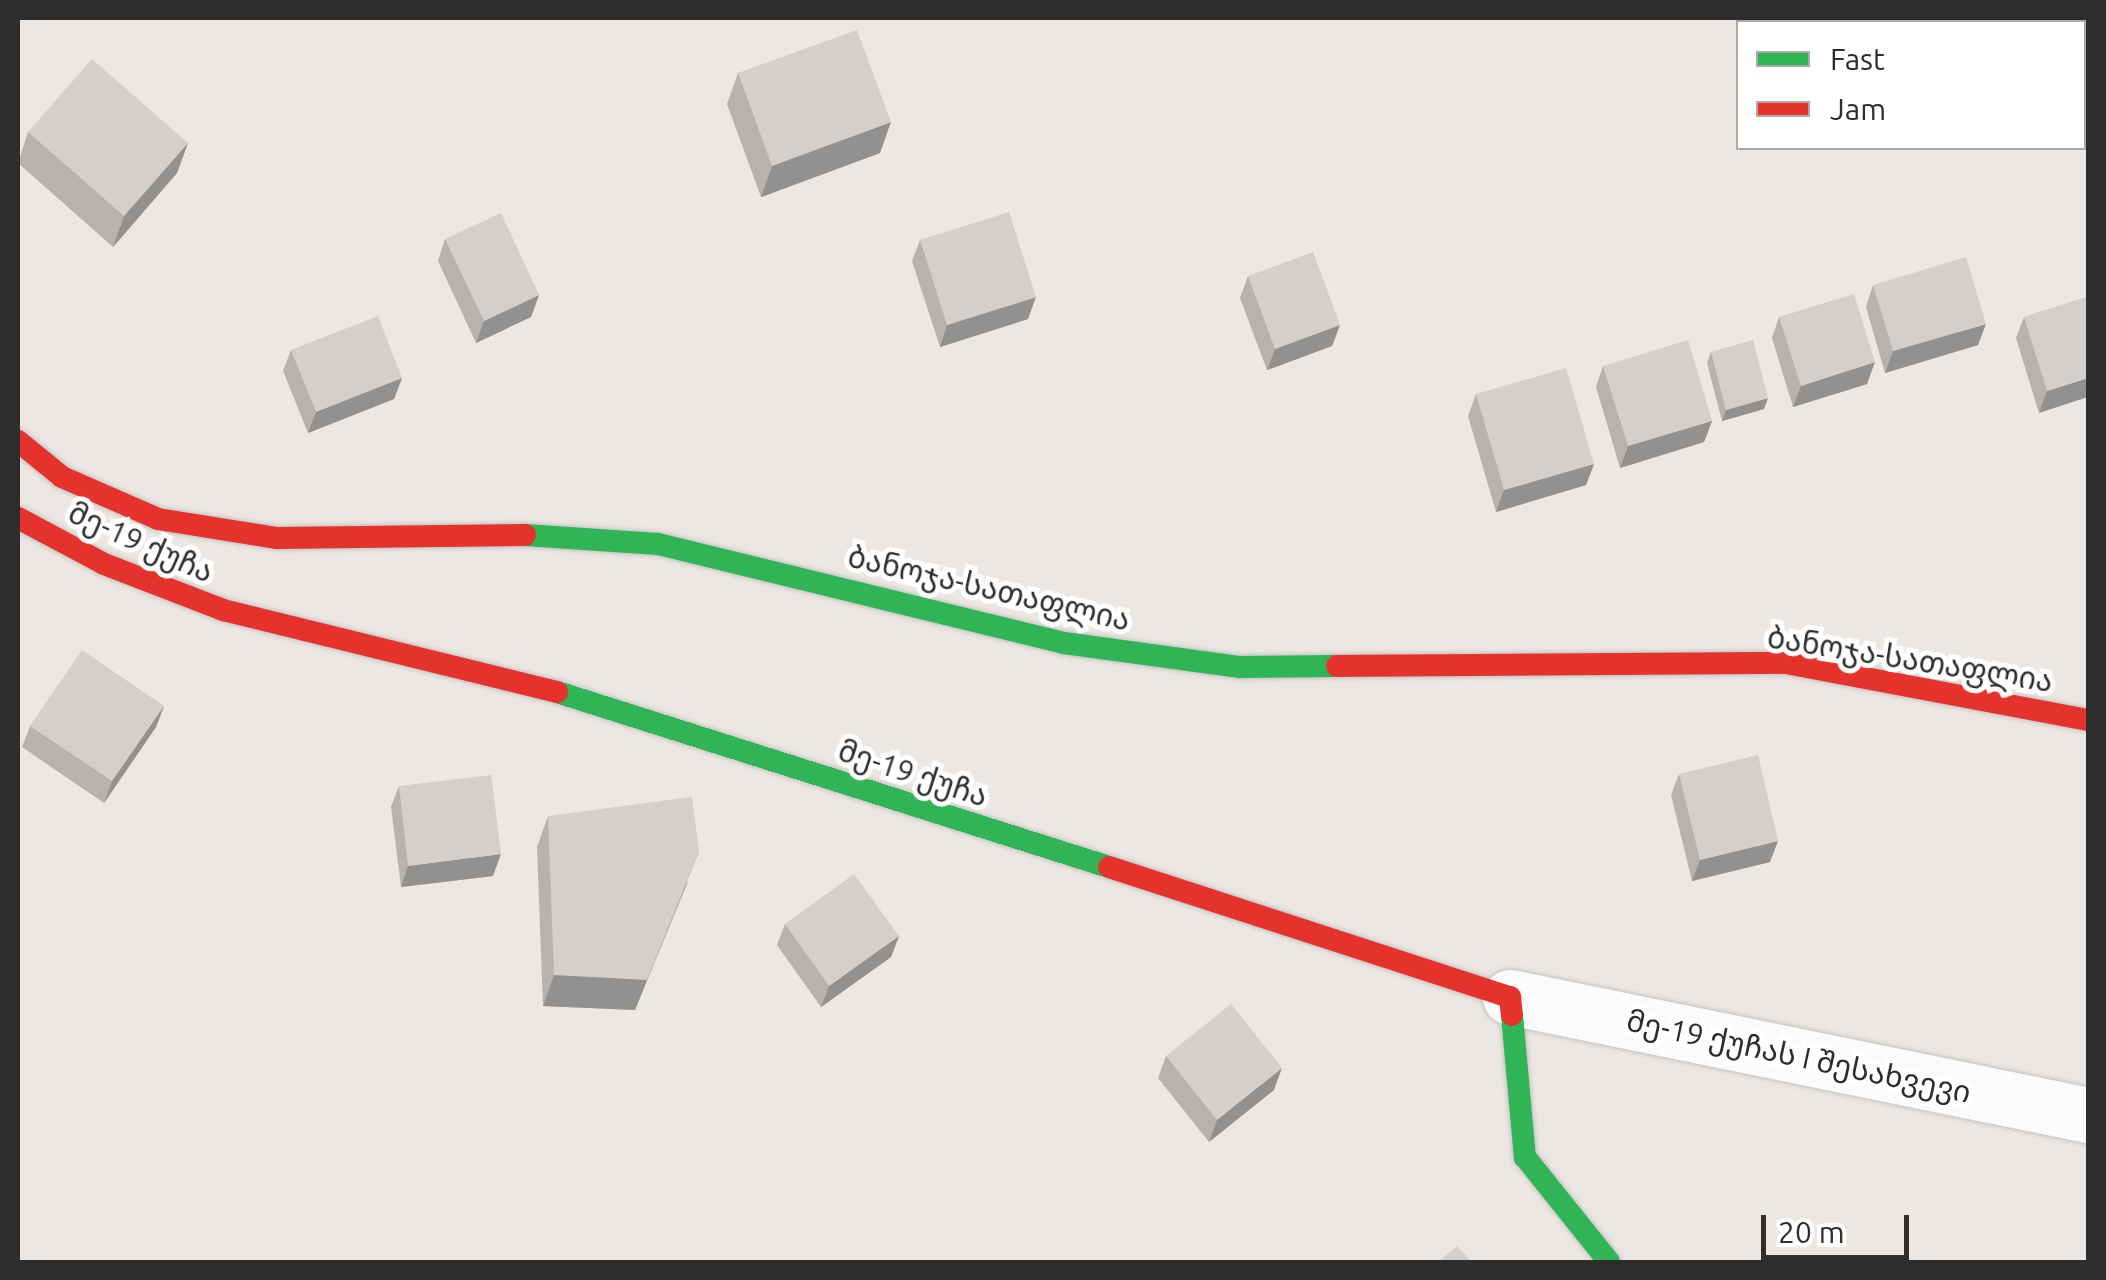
<!DOCTYPE html>
<html>
<head>
<meta charset="utf-8">
<style>
  body { margin:0 }
  #map { position:relative; width:2106px; height:1280px; overflow:hidden; background:#ece7e2; font-family:Ubuntu,"Noto Sans Georgian",sans-serif }
  div>[style] { position:absolute }
  .roads { filter:drop-shadow(0 0 2px #c5c4c3) drop-shadow(0 0 2px #c5c4c3) }
  .street>* { height:55px; margin:-27.5px; padding:0 27.5px; transform-origin:27.5px; border-radius:27.5px; background:#fcfbfb }
  .fast>* { height:22px; margin:-11px; padding:0 11px; transform-origin:11px; border-radius:11px; background:#30b455 }
  .jam>* { height:22px; margin:-11px; padding:0 11px; transform-origin:11px; border-radius:11px; background:#e5322d }
  .wall>* { inset:0; background:#b5b2af }
  .shaded-wall>* { inset:0; background:#93918f }
  .building>* { inset:0; background:#d2cfcc }
  span { translate:-50% -50%; white-space:nowrap; text-align:center; line-height:1.15; -webkit-text-stroke:10px #fff; paint-order:stroke }
  .street-label { font-size:30px; color:#2d2d2d }
  .frame { position:absolute; inset:0; border:20px solid #2d2d2d; pointer-events:none }
  .legend { position:absolute; left:1736px; top:20px; width:350px; height:130px; box-sizing:border-box; background:#fff; border:2px solid #ababab; margin:0; padding:12px 18px; list-style:none; font-size:30px; color:#2d2d2d }
  .legend li { display:flex; align-items:center; gap:20px; height:50px }
  .legend b { width:50px; border:2px solid #ababab }
  .scale { position:absolute; left:1761px; top:1215px; width:148px; height:45px; box-sizing:border-box; border:5px solid #2d2d2d; border-top:0; padding-left:12px; font-size:30px; line-height:35px; white-space:nowrap; color:#2d2d2d; -webkit-text-stroke:8px #fff; paint-order:stroke }
</style>
</head>
<body>
<div id="map">
  <div class="roads">
    <div class="street">
      <div style="left:1510px;top:997px;width:590px;rotate:11.54deg"></div>
    </div>
    <div class="fast">
      <div style="left:525px;top:535px;width:133px;rotate:3.9deg"></div>
      <div style="left:658px;top:544px;width:418px;rotate:13.7deg"></div>
      <div style="left:1064px;top:643px;width:178px;rotate:7.8deg"></div>
      <div style="left:1240px;top:667px;width:97px;rotate:-0.6deg"></div>
      <div style="left:557px;top:692px;width:579px;rotate:17.59deg"></div>
      <div style="left:1512px;top:1015px;width:143px;rotate:84.8deg"></div>
      <div style="left:1525px;top:1157px;width:134px;rotate:51.3deg"></div>
    </div>
    <div class="jam">
      <div style="left:18px;top:441px;width:57px;rotate:39.3deg"></div>
      <div style="left:62px;top:477px;width:105px;rotate:23.6deg"></div>
      <div style="left:158px;top:519px;width:121px;rotate:9.1deg"></div>
      <div style="left:277px;top:538px;width:248px;rotate:-0.7deg"></div>
      <div style="left:18px;top:518px;width:98px;rotate:28.1deg"></div>
      <div style="left:104px;top:564px;width:128px;rotate:21.1deg"></div>
      <div style="left:223px;top:610px;width:344px;rotate:13.8deg"></div>
      <div style="left:1337px;top:666px;width:449px;rotate:-0.4deg"></div>
      <div style="left:1786px;top:663px;width:307px;rotate:10.7deg"></div>
      <div style="left:1109px;top:867px;width:422px;rotate:18deg"></div>
      <div style="left:1510px;top:997px;width:18px;rotate:84deg"></div>
    </div>
  </div>
  <div class="wall">
    <div style="clip-path:polygon(738px 73px,880px 153px,761px 197px,727px 104px)"></div>
    <div style="clip-path:polygon(28px 132px,188px 143px,177px 173px,113px 247px,18px 163px)"></div>
    <div style="clip-path:polygon(445px 239px,539px 295px,531px 317px,476px 343px,438px 261px)"></div>
    <div style="clip-path:polygon(920px 240px,1028px 319px,940px 347px,912px 261px)"></div>
    <div style="clip-path:polygon(1248px 276px,1340px 325px,1332px 346px,1267px 370px,1240px 298px)"></div>
    <div style="clip-path:polygon(1873px 285px,1978px 345px,1885px 373px,1866px 307px)"></div>
    <div style="clip-path:polygon(2088px 297px,2039px 413px,2016px 338px,2024px 317px)"></div>
    <div style="clip-path:polygon(1779px 317px,1867px 384px,1793px 407px,1772px 338px)"></div>
    <div style="clip-path:polygon(291px 350px,402px 378px,394px 399px,308px 433px,283px 371px)"></div>
    <div style="clip-path:polygon(1711px 352px,1764px 409px,1722px 421px,1707px 363px)"></div>
    <div style="clip-path:polygon(1603px 366px,1712px 421px,1704px 442px,1620px 468px,1596px 387px)"></div>
    <div style="clip-path:polygon(1476px 394px,1594px 464px,1586px 485px,1496px 512px,1468px 416px)"></div>
    <div style="clip-path:polygon(164px 706px,156px 727px,104px 803px,22px 747px,30px 726px)"></div>
    <div style="clip-path:polygon(1679px 774px,1770px 862px,1692px 881px,1671px 795px)"></div>
    <div style="clip-path:polygon(399px 786px,493px 876px,401px 887px,391px 807px)"></div>
    <div style="clip-path:polygon(548px 816px,688px 882px,635px 1010px,543px 1006px,537px 847px)"></div>
    <div style="clip-path:polygon(785px 924px,899px 936px,891px 957px,821px 1007px,777px 945px)"></div>
    <div style="clip-path:polygon(1166px 1056px,1274px 1090px,1209px 1142px,1158px 1078px)"></div>
  </div>
  <div class="shaded-wall">
    <div style="clip-path:polygon(891px 122px,880px 153px,761px 197px,772px 166px)"></div>
    <div style="clip-path:polygon(188px 143px,177px 173px,113px 247px,124px 216px)"></div>
    <div style="clip-path:polygon(539px 295px,531px 317px,476px 343px,484px 321px)"></div>
    <div style="clip-path:polygon(1036px 297px,1028px 319px,940px 347px,947px 325px)"></div>
    <div style="clip-path:polygon(1986px 324px,1978px 345px,1885px 373px,1893px 351px)"></div>
    <div style="clip-path:polygon(1340px 325px,1332px 346px,1267px 370px,1275px 349px)"></div>
    <div style="clip-path:polygon(1875px 362px,1867px 384px,1793px 407px,1801px 386px)"></div>
    <div style="clip-path:polygon(402px 378px,394px 399px,308px 433px,316px 412px)"></div>
    <div style="clip-path:polygon(2088px 378px,2088px 397px,2039px 413px,2047px 391px)"></div>
    <div style="clip-path:polygon(1768px 398px,1764px 409px,1722px 421px,1726px 410px)"></div>
    <div style="clip-path:polygon(1712px 421px,1704px 442px,1620px 468px,1628px 446px)"></div>
    <div style="clip-path:polygon(1594px 464px,1586px 485px,1496px 512px,1504px 490px)"></div>
    <div style="clip-path:polygon(164px 706px,156px 727px,104px 803px,112px 781px)"></div>
    <div style="clip-path:polygon(1778px 841px,1770px 862px,1692px 881px,1700px 860px)"></div>
    <div style="clip-path:polygon(699px 851px,635px 1010px,543px 1006px,554px 975px)"></div>
    <div style="clip-path:polygon(501px 854px,493px 876px,401px 887px,408px 866px)"></div>
    <div style="clip-path:polygon(899px 936px,891px 957px,821px 1007px,829px 986px)"></div>
    <div style="clip-path:polygon(1282px 1068px,1274px 1090px,1209px 1142px,1217px 1120px)"></div>
  </div>
  <div class="building">
    <div style="clip-path:polygon(857px 30px,891px 122px,772px 166px,738px 73px)"></div>
    <div style="clip-path:polygon(92px 59px,188px 143px,124px 216px,28px 132px)"></div>
    <div style="clip-path:polygon(1009px 212px,1036px 297px,947px 325px,920px 240px)"></div>
    <div style="clip-path:polygon(501px 213px,539px 295px,484px 321px,445px 239px)"></div>
    <div style="clip-path:polygon(1313px 252px,1340px 325px,1275px 349px,1248px 276px)"></div>
    <div style="clip-path:polygon(1966px 257px,1986px 324px,1893px 351px,1873px 285px)"></div>
    <div style="clip-path:polygon(1854px 294px,1875px 362px,1801px 386px,1779px 317px)"></div>
    <div style="clip-path:polygon(2088px 297px,2088px 378px,2047px 391px,2024px 317px)"></div>
    <div style="clip-path:polygon(378px 316px,402px 378px,316px 412px,291px 350px)"></div>
    <div style="clip-path:polygon(1688px 340px,1712px 421px,1628px 446px,1603px 366px)"></div>
    <div style="clip-path:polygon(1753px 340px,1768px 398px,1726px 410px,1711px 352px)"></div>
    <div style="clip-path:polygon(1566px 368px,1594px 464px,1504px 490px,1476px 394px)"></div>
    <div style="clip-path:polygon(82px 650px,164px 706px,112px 781px,30px 726px)"></div>
    <div style="clip-path:polygon(1758px 755px,1778px 841px,1700px 860px,1679px 774px)"></div>
    <div style="clip-path:polygon(491px 775px,501px 854px,408px 866px,399px 786px)"></div>
    <div style="clip-path:polygon(692px 797px,699px 851px,647px 980px,554px 975px,548px 816px)"></div>
    <div style="clip-path:polygon(854px 874px,899px 936px,829px 986px,785px 924px)"></div>
    <div style="clip-path:polygon(1231px 1004px,1282px 1068px,1217px 1120px,1166px 1056px)"></div>
    <div style="clip-path:polygon(1457px 1246px,1472px 1262px,1438px 1262px)"></div>
  </div>
  <div class="street-label">
    <span style="left:141px;top:542px;rotate:24deg">მე-19 ქუჩა</span>
    <span style="left:989px;top:588px;rotate:13deg">ბანოჯა-სათაფლია</span>
    <span style="left:1910px;top:659px;rotate:9deg">ბანოჯა-სათაფლია</span>
    <span style="left:913px;top:773px;rotate:18deg">მე-19 ქუჩა</span>
    <span style="left:1799px;top:1056px;rotate:12deg">მე-19 ქუჩას I შესახვევი</span>
  </div>
  <div class="frame"></div>
  <ul class="legend">
  <li><b style="height:12px;background:#30b455"></b>Fast</li>
  <li><b style="height:12px;background:#e5322d"></b>Jam</li>
  </ul>
  <div class="scale">20 m</div>
</div>
</body>
</html>
